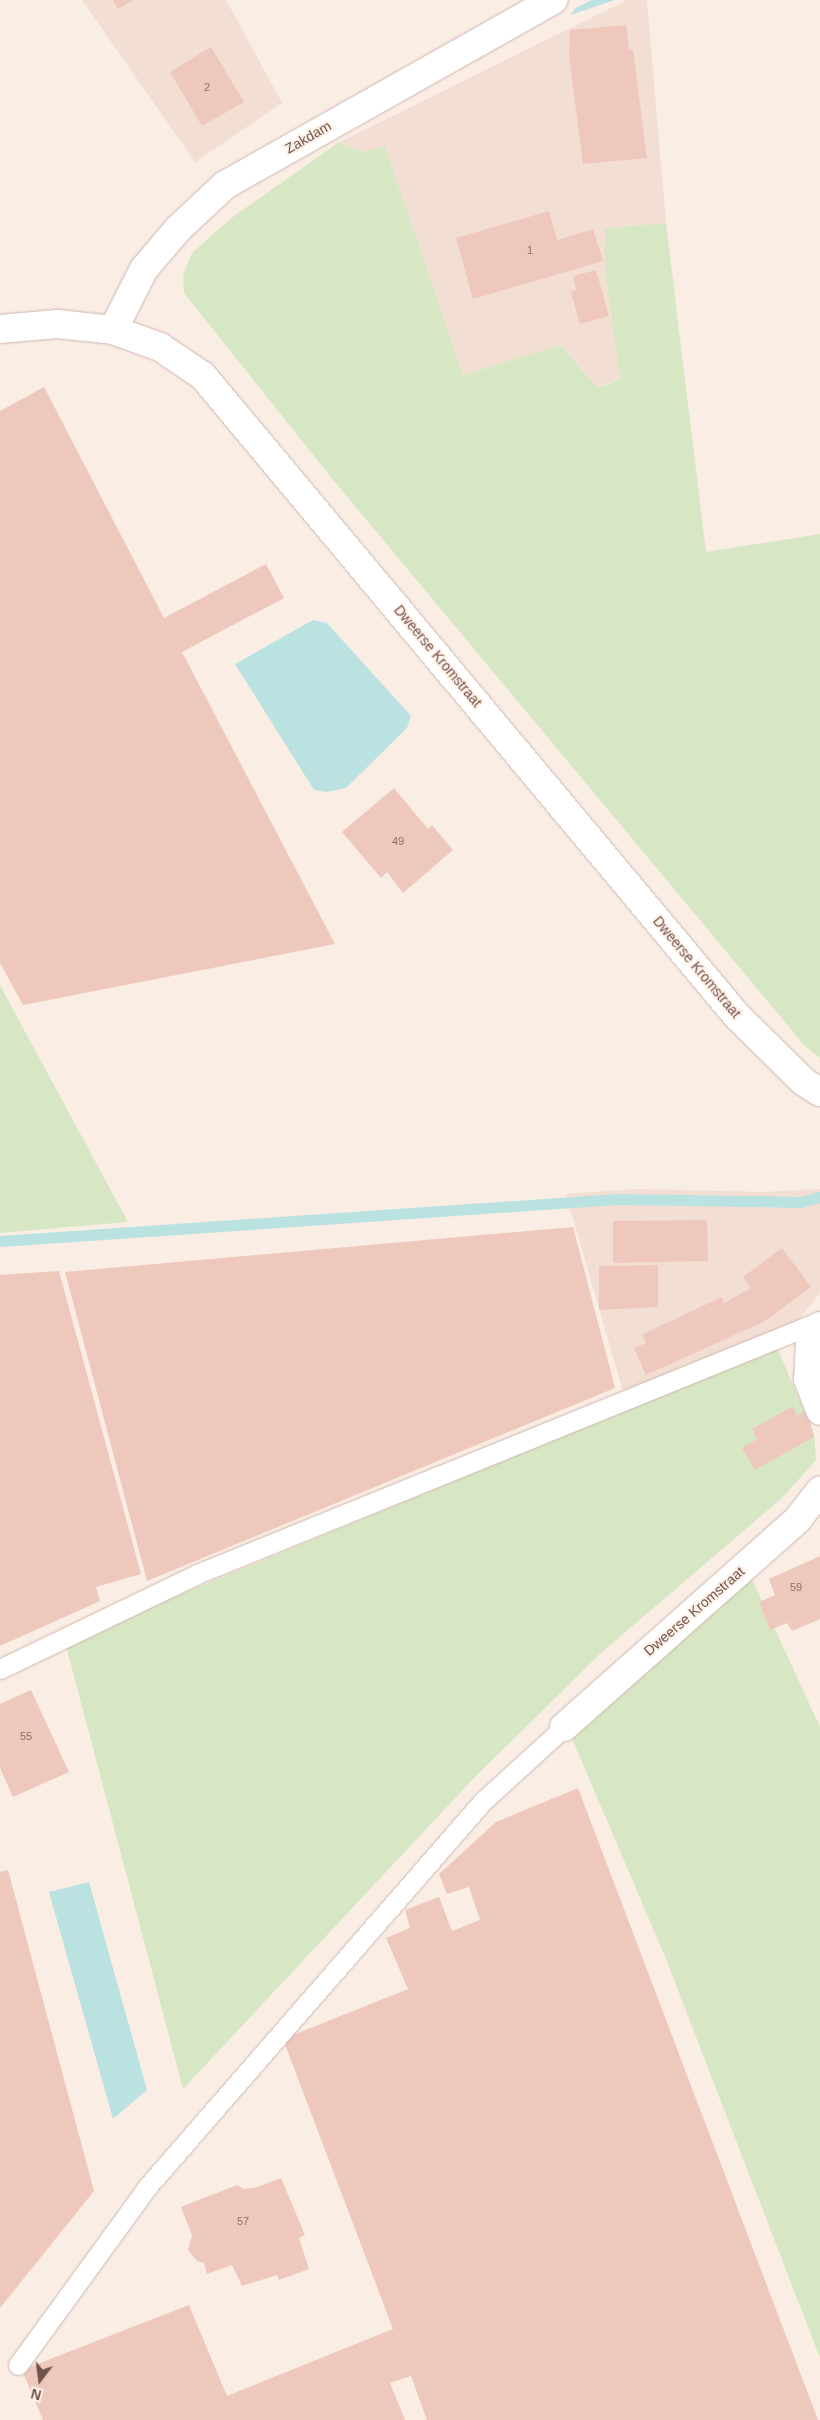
<!DOCTYPE html>
<html>
<head>
<meta charset="utf-8">
<style>
  body { margin:0 }
  #map { position:relative; width:820px; height:2420px; overflow:hidden; background:#faede4; font-family:Arial,sans-serif }
  div>[style] { position:absolute }
  .residential>* { inset:0; background:#f2ded3 }
  .green>* { inset:0; background:#d8e7c3 }
  .water>* { inset:0; background:#bae2e1 }
  .stream>* { height:11px; margin:-5.5px; padding:0 5.5px; transform-origin:5.5px; border-radius:5.5px; background:#bae2e1 }
  .building>* { inset:0; background:#eec8bd }
  .roads { filter:drop-shadow(0 0 1px #cdb6ae) drop-shadow(0 0 1px #cdb6ae) }
  .service>* { height:19px; margin:-9.5px; padding:0 9.5px; transform-origin:9.5px; border-radius:9.5px; background:#fff }
  .minor>* { height:28px; margin:-14px; padding:0 14px; transform-origin:14px; border-radius:14px; background:#fff }
  span { translate:-50% -50%; white-space:nowrap; text-align:center; line-height:1.15; -webkit-text-stroke:4px #fef2e9; paint-order:stroke }
  .number-label { font-size:11px; color:#907068 }
  .number-label span { -webkit-text-stroke-width:0 }
  .street-label { font-size:14px; color:#71524b }
  .north { position:absolute; left:15px; top:2355px; width:50px; height:50px; -webkit-text-stroke:4px #fef2e9; paint-order:stroke; rotate:195deg; font-size:14px; font-weight:700; line-height:20px; text-align:center; color:#71524b }
  .north::after { content:''; display:block; margin:auto; width:18px; height:22px; background:#71524b; clip-path:polygon(50% 0,100% 100%,50% 72%,0 100%) }
</style>
</head>
<body>
<div id="map">
  <div class="residential">
    <div style="clip-path:polygon(82px 0,226px 0,282px 103px,195px 162px)"></div>
    <div style="clip-path:polygon(627px 0,647px 0,666px 223px,605px 228px,605px 271px,620px 378px,598px 388px,560px 345px,463px 375px,385px 147px,362px 152px,340px 142px)"></div>
    <div style="clip-path:polygon(637px 1189px,762px 1192px,820px 1189px,820px 1293px,777px 1348px,628px 1409px,566px 1194px)"></div>
  </div>
  <div class="green">
    <div style="clip-path:polygon(339px 142px,362px 152px,385px 146px,463px 375px,560px 345px,598px 388px,620px 379px,605px 271px,605px 228px,666px 223px,706px 552px,820px 534px,820px 1058px,804px 1045px,334px 481px,184px 293px,183px 275px,192px 253px,234px 216px)"></div>
    <div style="clip-path:polygon(0 985px,15px 1013px,128px 1222px,0 1233px)"></div>
    <div style="clip-path:polygon(777px 1348px,814px 1434px,816px 1460px,783px 1497px,602px 1652px,474px 1778px,183px 2089px,65px 1642px)"></div>
    <div style="clip-path:polygon(751px 1577px,820px 1727px,820px 2358px,666px 1959px,571px 1736px)"></div>
  </div>
  <div class="water">
    <div style="clip-path:polygon(592px 0,615px 0,570px 15px,576px 8px)"></div>
    <div style="clip-path:polygon(313px 620px,327px 623px,411px 716px,407px 728px,346px 788px,326px 792px,314px 790px,235px 664px)"></div>
    <div style="clip-path:polygon(89px 1882px,147px 2090px,113px 2119px,49px 1892px)"></div>
  </div>
  <div class="stream">
    <div style="left:0;top:1241px;width:618px;rotate:-3.89deg"></div>
    <div style="left:617px;top:1199px;width:184px;rotate:0.9deg"></div>
    <div style="left:801px;top:1202px;width:20px;rotate:-15deg"></div>
  </div>
  <div class="building">
    <div style="clip-path:polygon(113px 0,133px 0,118px 9px)"></div>
    <div style="clip-path:polygon(626px 25px,629px 50px,633px 50px,647px 158px,583px 164px,569px 56px,570px 30px)"></div>
    <div style="clip-path:polygon(211px 47px,244px 102px,202px 126px,170px 72px)"></div>
    <div style="clip-path:polygon(549px 211px,557px 240px,593px 229px,603px 261px,473px 299px,456px 238px)"></div>
    <div style="clip-path:polygon(596px 270px,609px 316px,580px 324px,571px 292px,576px 290px,573px 276px)"></div>
    <div style="clip-path:polygon(44px 387px,164px 618px,266px 564px,284px 598px,182px 652px,335px 944px,23px 1005px,0 963px,0 411px)"></div>
    <div style="clip-path:polygon(394px 788px,428px 829px,432px 825px,453px 850px,403px 893px,387px 872px,381px 878px,342px 832px)"></div>
    <div style="clip-path:polygon(707px 1220px,708px 1261px,613px 1263px,613px 1221px)"></div>
    <div style="clip-path:polygon(573px 1227px,615px 1388px,147px 1581px,65px 1272px)"></div>
    <div style="clip-path:polygon(782px 1248px,811px 1287px,765px 1321px,646px 1375px,634px 1348px,646px 1343px,643px 1334px,722px 1297px,724px 1303px,751px 1288px,743px 1277px)"></div>
    <div style="clip-path:polygon(658px 1265px,658px 1307px,599px 1310px,599px 1266px)"></div>
    <div style="clip-path:polygon(59px 1271px,141px 1574px,96px 1587px,100px 1601px,0 1646px,0 1275px)"></div>
    <div style="clip-path:polygon(793px 1406px,797px 1416px,807px 1410px,814px 1437px,755px 1470px,742px 1448px,757px 1439px,752px 1429px)"></div>
    <div style="clip-path:polygon(820px 1556px,820px 1619px,792px 1631px,787px 1623px,770px 1630px,759px 1602px,775px 1595px,769px 1579px)"></div>
    <div style="clip-path:polygon(31px 1690px,69px 1772px,13px 1797px,0 1768px,0 1704px)"></div>
    <div style="clip-path:polygon(578px 1788px,818px 2420px,427px 2420px,411px 2376px,390px 2383px,405px 2420px,43px 2420px,22px 2370px,189px 2305px,227px 2396px,393px 2329px,283px 2039px,408px 1989px,386px 1938px,410px 1928px,405px 1910px,439px 1897px,452px 1931px,480px 1920px,469px 1887px,447px 1894px,439px 1874px,496px 1822px)"></div>
    <div style="clip-path:polygon(8px 1870px,94px 2191px,0 2308px,0 1872px)"></div>
    <div style="clip-path:polygon(281px 2178px,305px 2235px,299px 2238px,309px 2269px,279px 2280px,277px 2275px,242px 2286px,232px 2265px,207px 2274px,204px 2263px,197px 2261px,188px 2250px,192px 2235px,181px 2207px,237px 2185px,244px 2189px,257px 2187px)"></div>
  </div>
  <div class="roads">
    <div class="service">
      <div style="left:0;top:1669px;width:219px;rotate:-25.7deg"></div>
      <div style="left:197px;top:1574px;width:672px;rotate:-22.1deg"></div>
      <div style="left:18px;top:2365px;width:221px;rotate:-54deg"></div>
      <div style="left:148px;top:2186px;width:510px;rotate:-48.97deg"></div>
      <div style="left:483px;top:1801px;width:110px;rotate:-42.4deg"></div>
    </div>
    <div class="minor">
      <div style="left:0;top:329px;width:57px;rotate:-5deg"></div>
      <div style="left:57px;top:324px;width:56px;rotate:6.1deg"></div>
      <div style="left:113px;top:330px;width:50px;rotate:19.9deg"></div>
      <div style="left:160px;top:347px;width:52px;rotate:34deg"></div>
      <div style="left:203px;top:376px;width:834px;rotate:50.16deg"></div>
      <div style="left:737px;top:1016px;width:94px;rotate:44.6deg"></div>
      <div style="left:804px;top:1082px;width:19px;rotate:32deg"></div>
      <div style="left:113px;top:330px;width:68px;rotate:-63.1deg"></div>
      <div style="left:144px;top:269px;width:52px;rotate:-49.6deg"></div>
      <div style="left:178px;top:229px;width:64px;rotate:-43.1deg"></div>
      <div style="left:225px;top:185px;width:377px;rotate:-29.4deg"></div>
      <div style="left:820px;top:1326px;width:20px;rotate:120deg"></div>
      <div style="left:810px;top:1343px;width:36px;rotate:93deg"></div>
      <div style="left:808px;top:1379px;width:34px;rotate:69deg"></div>
      <div style="left:564px;top:1727px;width:313px;rotate:-41.6deg"></div>
      <div style="left:798px;top:1519px;width:36px;rotate:-52deg"></div>
    </div>
  </div>
  <div class="number-label">
    <span style="left:207px;top:87px">2</span>
    <span style="left:530px;top:250px">1</span>
    <span style="left:398px;top:841px">49</span>
    <span style="left:796px;top:1587px">59</span>
    <span style="left:26px;top:1736px">55</span>
    <span style="left:243px;top:2221px">57</span>
  </div>
  <div class="street-label">
    <span style="left:308px;top:137px;rotate:-30deg">Zakdam</span>
    <span style="left:438px;top:656px;rotate:50deg">Dweerse Kromstraat</span>
    <span style="left:697px;top:967px;rotate:50deg">Dweerse Kromstraat</span>
    <span style="left:694px;top:1611px;rotate:-41deg">Dweerse Kromstraat</span>
  </div>
  <div class="north">N</div>
</div>
</body>
</html>
